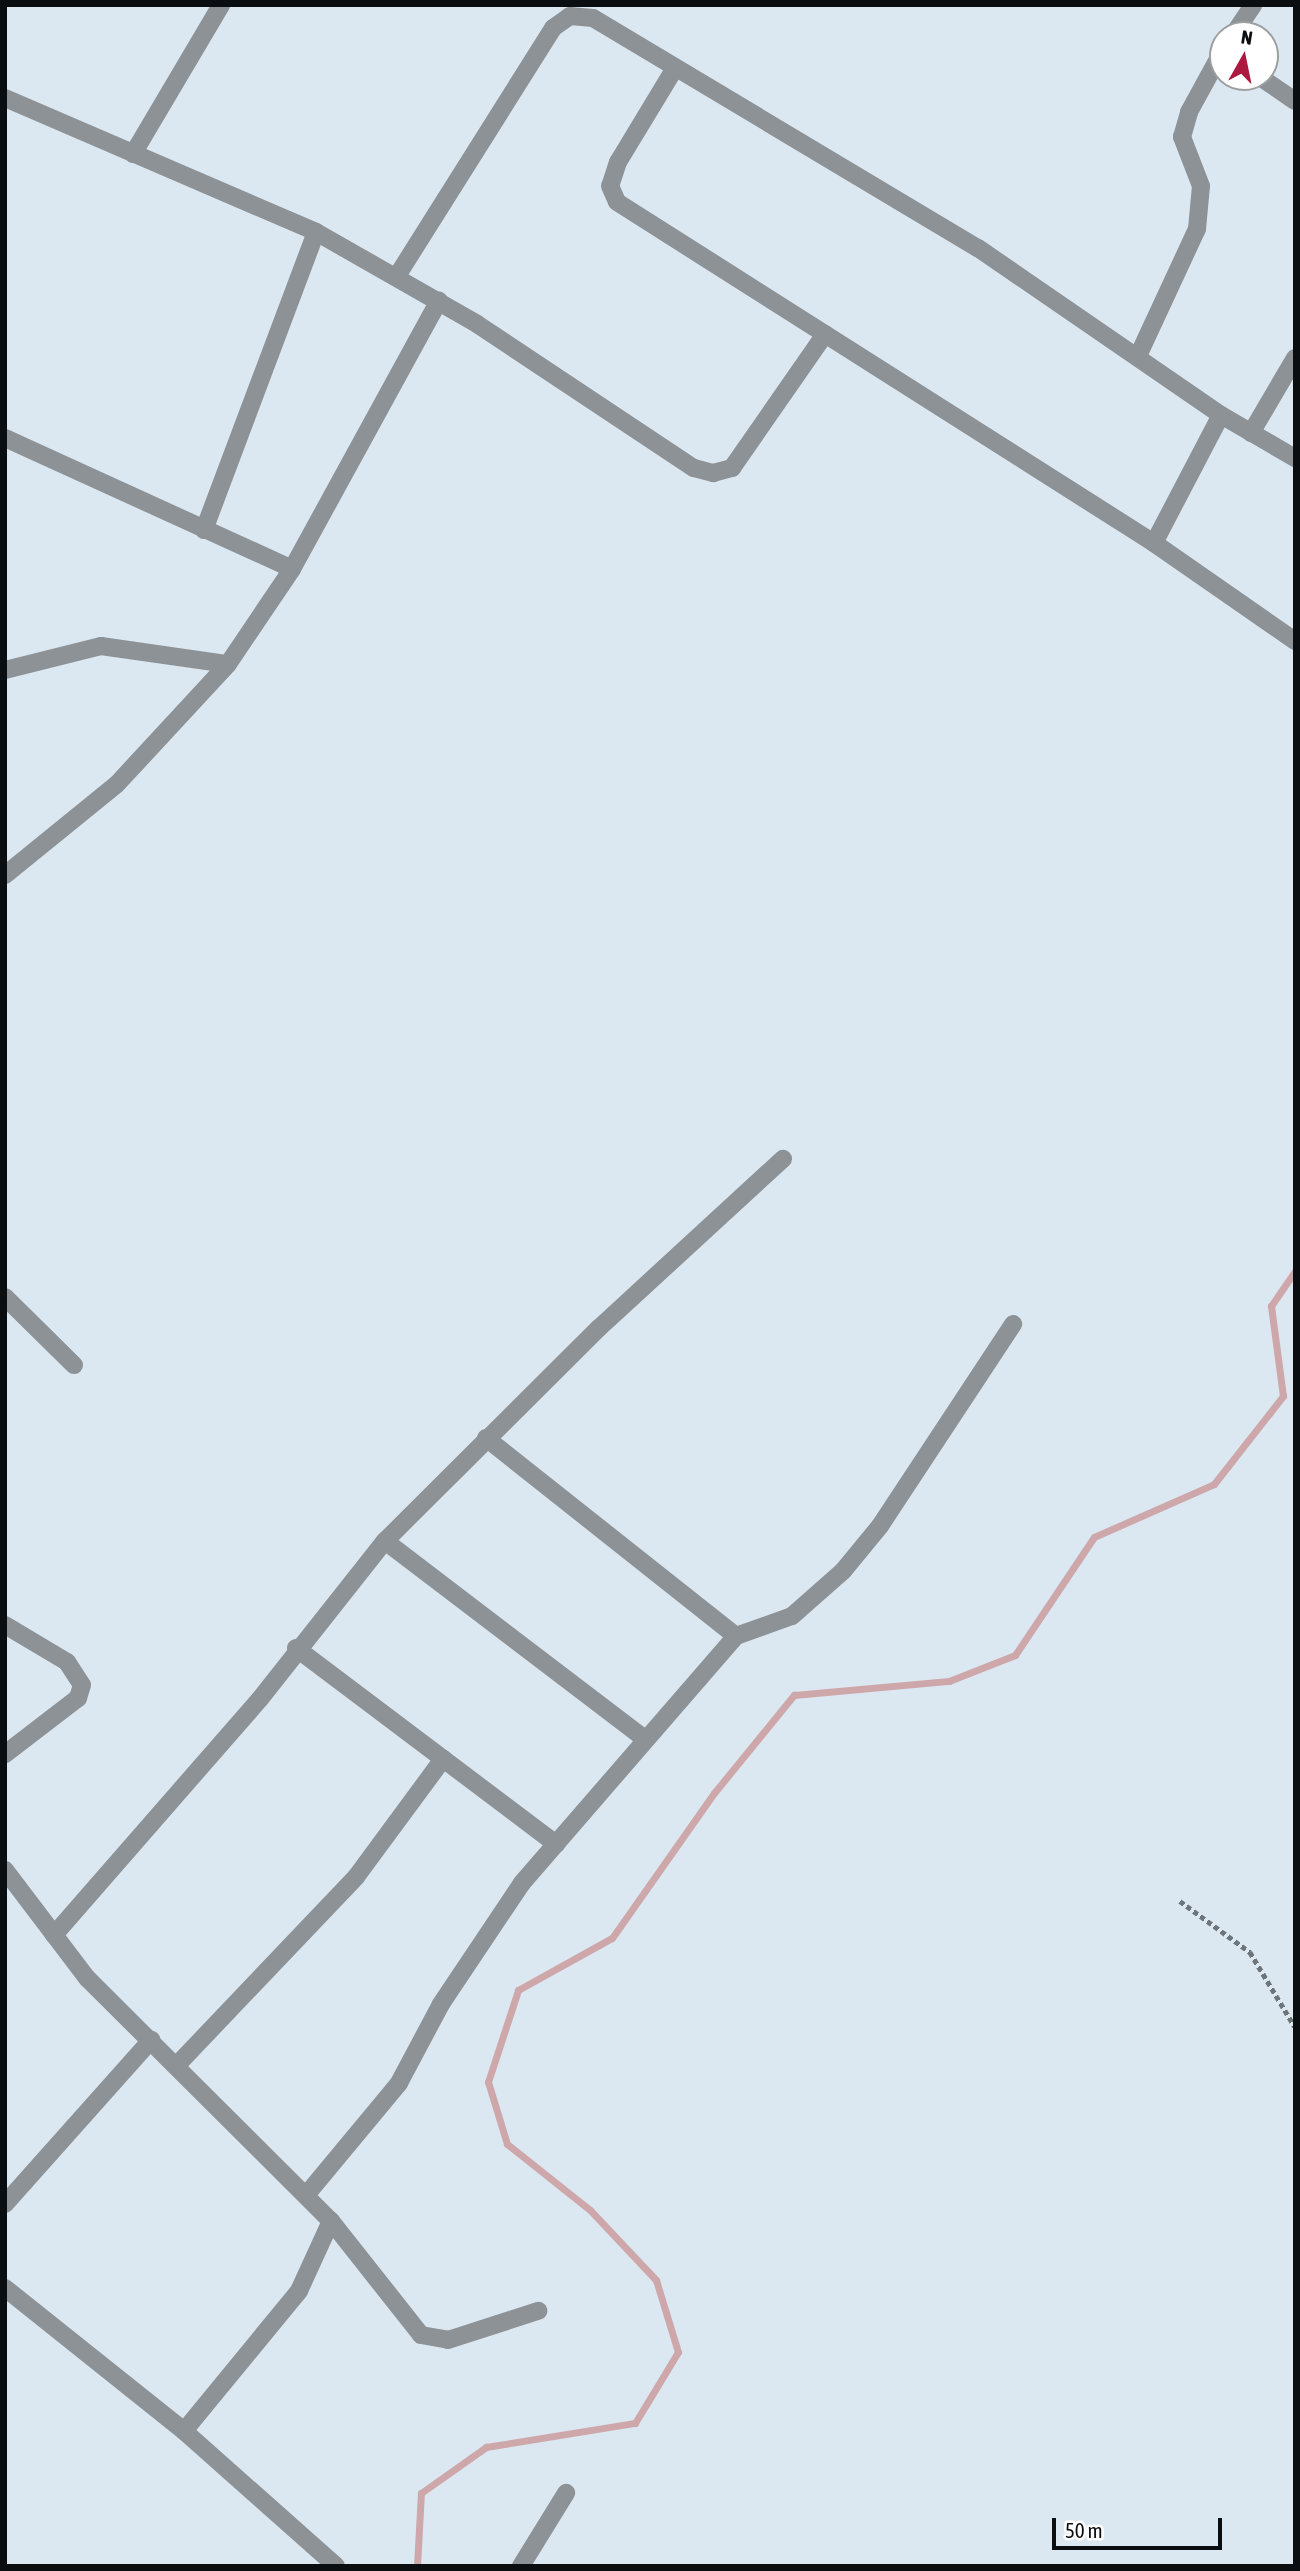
<!DOCTYPE html>
<html>
<head>
<meta charset="utf-8">
<style>
  body { margin:0 }
  #map { position:relative; width:1300px; height:2571px; overflow:hidden; background:#dce8f1; font-family:"Asap Condensed",sans-serif }
  div>[style] { position:absolute }
  .stream>* { height:7px; margin:-3.5px; padding:0 3.5px; transform-origin:3.5px; border-radius:3.5px; background:#cea7aa }
  .path>* { height:4.5px; margin-top:-2.25px; transform-origin:0; background:repeating-linear-gradient(90deg,#6d757b 0 5px,transparent 0 8.5px) }
  .minor>* { height:18px; margin:-9px; padding:0 9px; transform-origin:9px; border-radius:9px; background:#8d9296 }
  span { translate:-50% -50%; white-space:nowrap; text-align:center; line-height:1.15; -webkit-text-stroke:7px #fff; paint-order:stroke }
  .frame { position:absolute; inset:0; border:7px solid #0a0e10; pointer-events:none }
  .north { position:absolute; left:1209px; top:21px; width:70px; height:70px; box-sizing:border-box; background:#fff; border:2px solid #9d9f9f; border-radius:50%; rotate:9deg; font-size:19px; font-weight:700; line-height:28px; text-align:center; color:#0a0e10 }
  .north::after { content:''; display:block; margin:auto; width:24px; height:32px; background:#ac1840; clip-path:polygon(50% 0,100% 100%,50% 72%,0 100%) }
  .scale { position:absolute; left:1052px; top:2518px; width:170px; height:32px; box-sizing:border-box; border:4px solid #0a0e10; border-top:0; padding-left:9px; font-size:21px; line-height:24px; white-space:nowrap; color:#0a0e10; -webkit-text-stroke:5px #fff; paint-order:stroke }
</style>
</head>
<body>
<div id="map">
  <div class="stream">
    <div style="left:417px;top:2566px;width:73px;rotate:-86.9deg"></div>
    <div style="left:421px;top:2493px;width:80px;rotate:-35.3deg"></div>
    <div style="left:486px;top:2447px;width:151px;rotate:-9.2deg"></div>
    <div style="left:635px;top:2423px;width:83px;rotate:-58.8deg"></div>
    <div style="left:678px;top:2352px;width:75px;rotate:-107deg"></div>
    <div style="left:656px;top:2280px;width:96px;rotate:-133.3deg"></div>
    <div style="left:590px;top:2210px;width:106px;rotate:-141.5deg"></div>
    <div style="left:507px;top:2144px;width:65px;rotate:-107deg"></div>
    <div style="left:488px;top:2082px;width:97px;rotate:-71.9deg"></div>
    <div style="left:518px;top:1990px;width:107px;rotate:-29deg"></div>
    <div style="left:612px;top:1938px;width:177px;rotate:-54.9deg"></div>
    <div style="left:714px;top:1793px;width:127px;rotate:-50.8deg"></div>
    <div style="left:794px;top:1695px;width:156px;rotate:-5.2deg"></div>
    <div style="left:949px;top:1681px;width:71px;rotate:-21.5deg"></div>
    <div style="left:1015px;top:1655px;width:142px;rotate:-56.2deg"></div>
    <div style="left:1094px;top:1537px;width:131px;rotate:-23.8deg"></div>
    <div style="left:1214px;top:1484px;width:112px;rotate:-51.9deg"></div>
    <div style="left:1283px;top:1396px;width:91px;rotate:-97.6deg"></div>
    <div style="left:1271px;top:1306px;width:42px;rotate:-55.6deg"></div>
  </div>
  <div class="path">
    <div style="left:1180px;top:1901px;width:87px;rotate:36.1deg"></div>
    <div style="left:1250px;top:1952px;width:87px;rotate:59deg"></div>
  </div>
  <div class="minor">
    <div style="left:1233px;top:35px;width:36px;rotate:-56deg"></div>
    <div style="left:675px;top:68px;width:110px;rotate:121.2deg"></div>
    <div style="left:618px;top:162px;width:25px;rotate:108deg"></div>
    <div style="left:610px;top:186px;width:17px;rotate:66deg"></div>
    <div style="left:617px;top:202px;width:636px;rotate:32.42deg"></div>
    <div style="left:1154px;top:543px;width:172px;rotate:34.8deg"></div>
    <div style="left:1260px;top:77px;width:42px;rotate:34.4deg"></div>
    <div style="left:5px;top:98px;width:339px;rotate:23.3deg"></div>
    <div style="left:316px;top:232px;width:185px;rotate:29.7deg"></div>
    <div style="left:477px;top:324px;width:260px;rotate:33.6deg"></div>
    <div style="left:694px;top:468px;width:20px;rotate:15deg"></div>
    <div style="left:713px;top:473px;width:20px;rotate:-15deg"></div>
    <div style="left:732px;top:468px;width:163px;rotate:-55.2deg"></div>
    <div style="left:133px;top:154px;width:173px;rotate:-59.4deg"></div>
    <div style="left:397px;top:276px;width:293px;rotate:-57.8deg"></div>
    <div style="left:553px;top:28px;width:21px;rotate:-35deg"></div>
    <div style="left:570px;top:16px;width:23px;rotate:5deg"></div>
    <div style="left:593px;top:18px;width:448px;rotate:30.9deg"></div>
    <div style="left:978px;top:248px;width:295px;rotate:34.5deg"></div>
    <div style="left:1221px;top:415px;width:86px;rotate:30.2deg"></div>
    <div style="left:1138px;top:356px;width:140px;rotate:-65.1deg"></div>
    <div style="left:1197px;top:229px;width:43px;rotate:-84.7deg"></div>
    <div style="left:1201px;top:186px;width:53px;rotate:-111.2deg"></div>
    <div style="left:1182px;top:137px;width:26px;rotate:-74deg"></div>
    <div style="left:1189px;top:112px;width:71px;rotate:-61.3deg"></div>
    <div style="left:1251px;top:433px;width:87px;rotate:-59.6deg"></div>
    <div style="left:5px;top:438px;width:315px;rotate:24.5deg"></div>
    <div style="left:204px;top:530px;width:318px;rotate:-69.4deg"></div>
    <div style="left:1154px;top:543px;width:144px;rotate:-62.4deg"></div>
    <div style="left:5px;top:670px;width:99px;rotate:-14deg"></div>
    <div style="left:101px;top:646px;width:128px;rotate:8.1deg"></div>
    <div style="left:5px;top:875px;width:144px;rotate:-39.1deg"></div>
    <div style="left:117px;top:784px;width:163px;rotate:-47.2deg"></div>
    <div style="left:228px;top:664px;width:115px;rotate:-56deg"></div>
    <div style="left:292px;top:569px;width:306px;rotate:-61.3deg"></div>
    <div style="left:5px;top:1297px;width:97px;rotate:44.6deg"></div>
    <div style="left:486px;top:1438px;width:319px;rotate:38.4deg"></div>
    <div style="left:385px;top:1541px;width:327px;rotate:37.3deg"></div>
    <div style="left:5px;top:1625px;width:72px;rotate:30.8deg"></div>
    <div style="left:67px;top:1662px;width:27px;rotate:57deg"></div>
    <div style="left:82px;top:1685px;width:14px;rotate:107deg"></div>
    <div style="left:78px;top:1698px;width:92px;rotate:142.5deg"></div>
    <div style="left:296px;top:1648px;width:326px;rotate:37deg"></div>
    <div style="left:5px;top:1870px;width:136px;rotate:52.8deg"></div>
    <div style="left:87px;top:1978px;width:344px;rotate:44.9deg"></div>
    <div style="left:331px;top:2221px;width:77px;rotate:114.6deg"></div>
    <div style="left:299px;top:2291px;width:181px;rotate:129.4deg"></div>
    <div style="left:54px;top:1935px;width:313px;rotate:-48.9deg"></div>
    <div style="left:260px;top:1699px;width:201px;rotate:-51.7deg"></div>
    <div style="left:385px;top:1541px;width:302px;rotate:-44.9deg"></div>
    <div style="left:599px;top:1328px;width:250px;rotate:-42.6deg"></div>
    <div style="left:177px;top:2065px;width:260px;rotate:-46.4deg"></div>
    <div style="left:356px;top:1877px;width:147px;rotate:-53.6deg"></div>
    <div style="left:307px;top:2194px;width:144px;rotate:-50.3deg"></div>
    <div style="left:399px;top:2083px;width:89px;rotate:-62deg"></div>
    <div style="left:441px;top:2004px;width:146px;rotate:-56.2deg"></div>
    <div style="left:522px;top:1883px;width:327px;rotate:-49.1deg"></div>
    <div style="left:736px;top:1636px;width:59px;rotate:-19.7deg"></div>
    <div style="left:792px;top:1616px;width:68px;rotate:-41.4deg"></div>
    <div style="left:843px;top:1571px;width:58px;rotate:-50.6deg"></div>
    <div style="left:880px;top:1526px;width:242px;rotate:-56.6deg"></div>
    <div style="left:5px;top:2204px;width:220px;rotate:-48.3deg"></div>
    <div style="left:331px;top:2221px;width:145px;rotate:51.7deg"></div>
    <div style="left:421px;top:2335px;width:27px;rotate:10deg"></div>
    <div style="left:448px;top:2340px;width:95px;rotate:-17.9deg"></div>
    <div style="left:5px;top:2288px;width:229px;rotate:38.6deg"></div>
    <div style="left:184px;top:2431px;width:203px;rotate:41.6deg"></div>
    <div style="left:521px;top:2566px;width:86px;rotate:-58.3deg"></div>
  </div>
  <div class="frame"></div>
  <div class="north">N</div>
  <div class="scale">50 m</div>
</div>
</body>
</html>
